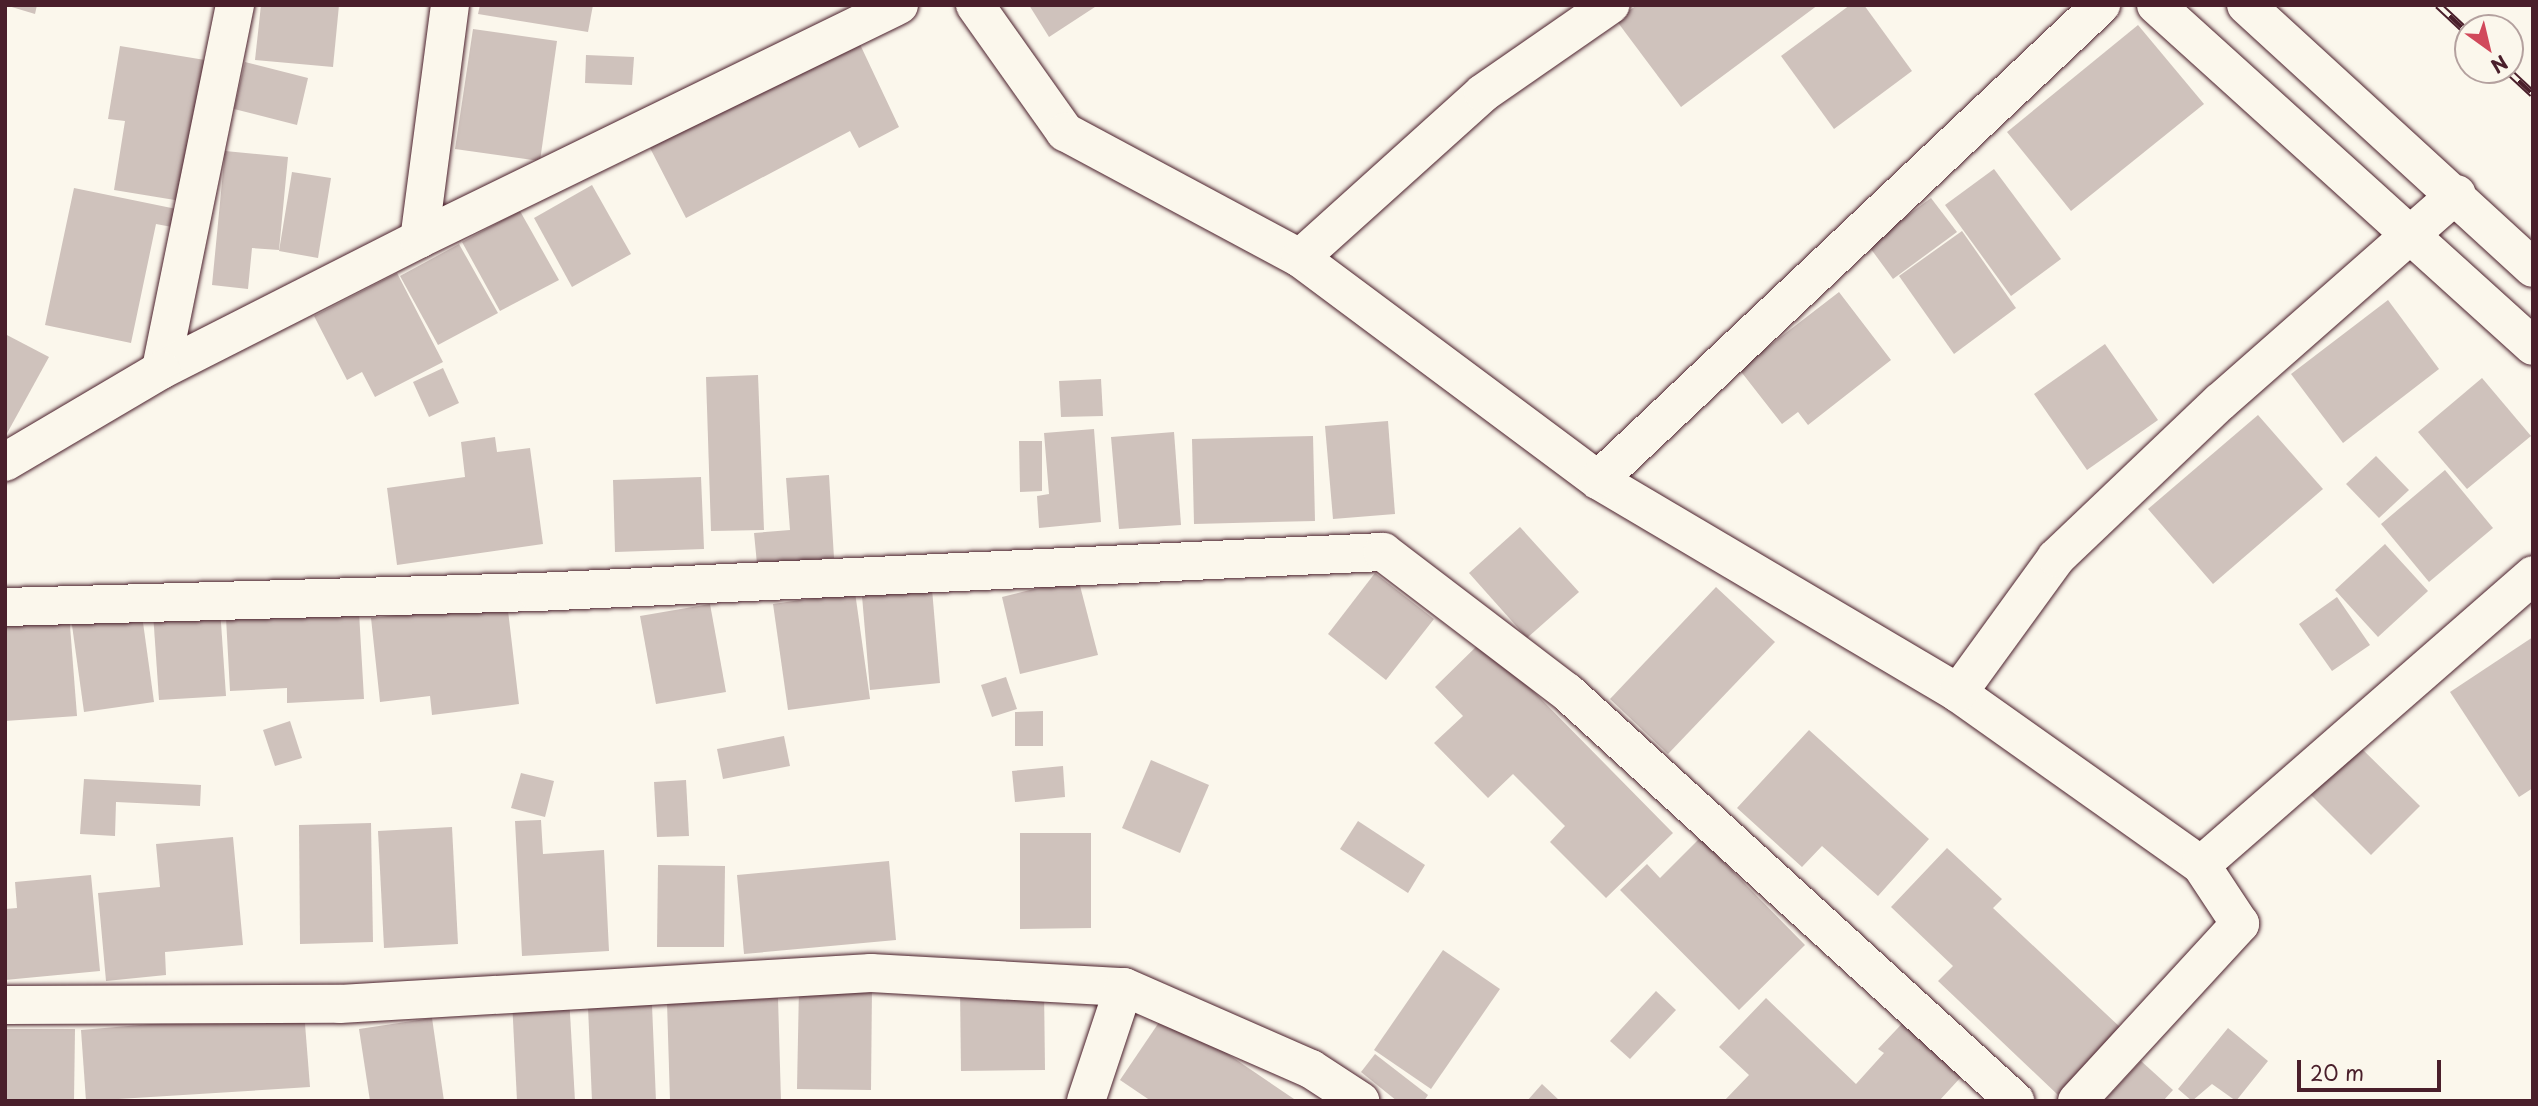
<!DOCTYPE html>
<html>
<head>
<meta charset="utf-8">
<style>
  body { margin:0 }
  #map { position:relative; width:2538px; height:1106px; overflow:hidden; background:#fbf7ec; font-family:"Playpen Sans",sans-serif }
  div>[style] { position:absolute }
  .building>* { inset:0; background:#cfc2bc }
  .roads { filter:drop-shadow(0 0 2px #4a1f2b) drop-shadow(0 0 2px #4a1f2b) }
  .minor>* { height:38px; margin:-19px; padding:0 19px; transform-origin:19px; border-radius:19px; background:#fbf7ec }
  .major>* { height:38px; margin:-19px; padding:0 19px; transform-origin:19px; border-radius:19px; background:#fbf7ec }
  .rail>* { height:8px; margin-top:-4px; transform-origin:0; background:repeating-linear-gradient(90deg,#fbf7ec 0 16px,#4a1f2b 0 32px); box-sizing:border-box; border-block:2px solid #4a1f2b }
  span { translate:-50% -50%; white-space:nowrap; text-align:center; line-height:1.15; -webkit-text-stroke:7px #fbf7ec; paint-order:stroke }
  .frame { position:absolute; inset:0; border:7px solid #4a1f2b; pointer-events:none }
  .north { position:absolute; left:2454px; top:14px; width:70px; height:70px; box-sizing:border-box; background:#fbf7ec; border:2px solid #b4a19f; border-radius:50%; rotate:146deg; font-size:19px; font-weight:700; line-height:28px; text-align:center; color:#4a1f2b }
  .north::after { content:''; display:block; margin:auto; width:24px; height:32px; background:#d1495b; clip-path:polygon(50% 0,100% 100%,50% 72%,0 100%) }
  .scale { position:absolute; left:2297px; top:1060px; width:144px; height:32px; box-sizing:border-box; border:4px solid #4a1f2b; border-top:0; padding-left:9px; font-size:21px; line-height:24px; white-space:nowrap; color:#4a1f2b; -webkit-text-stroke:5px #fbf7ec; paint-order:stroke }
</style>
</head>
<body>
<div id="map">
  <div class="building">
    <div style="clip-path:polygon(5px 5px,37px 5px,35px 14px)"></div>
    <div style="clip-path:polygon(261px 5px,339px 5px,333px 67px,255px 60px)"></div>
    <div style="clip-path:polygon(480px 5px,593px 5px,588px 32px,478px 14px)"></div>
    <div style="clip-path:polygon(1029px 5px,1098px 5px,1049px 37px)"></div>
    <div style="clip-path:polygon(1637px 5px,1818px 5px,1681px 107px,1616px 20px)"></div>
    <div style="clip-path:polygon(1850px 5px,1864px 5px,1912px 71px,1834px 129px,1781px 56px)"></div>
    <div style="clip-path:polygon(2138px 25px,2204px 104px,2071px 211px,2007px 132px)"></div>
    <div style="clip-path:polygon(473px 29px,557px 41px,540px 161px,455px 149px)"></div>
    <div style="clip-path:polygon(857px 38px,899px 127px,859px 148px,850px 131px,686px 218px,650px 148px)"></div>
    <div style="clip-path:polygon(120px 46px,211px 61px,187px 202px,114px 190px,125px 121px,108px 119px)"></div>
    <div style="clip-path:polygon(586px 55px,634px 57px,632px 85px,585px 83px)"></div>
    <div style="clip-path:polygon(245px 62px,308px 78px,297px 125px,234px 109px)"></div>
    <div style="clip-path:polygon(225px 151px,288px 157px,279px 250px,252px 248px,248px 289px,212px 285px)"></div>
    <div style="clip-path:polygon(1994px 169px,2061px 259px,2011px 296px,1945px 205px)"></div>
    <div style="clip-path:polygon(292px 172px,331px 178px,318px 258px,279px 251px)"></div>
    <div style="clip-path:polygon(592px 185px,631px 254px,572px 287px,534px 218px)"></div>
    <div style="clip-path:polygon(74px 188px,191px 212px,188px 230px,156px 224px,131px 343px,45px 325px)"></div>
    <div style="clip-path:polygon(1931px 198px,1957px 232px,1893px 279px,1868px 245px)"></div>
    <div style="clip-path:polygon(520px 211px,559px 280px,500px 311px,462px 242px)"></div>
    <div style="clip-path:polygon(1962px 231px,2016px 308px,1954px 354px,1899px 276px)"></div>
    <div style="clip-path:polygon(459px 244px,498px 313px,438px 345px,400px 276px)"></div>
    <div style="clip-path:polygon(397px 273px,443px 362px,375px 397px,362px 372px,347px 380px,314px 316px)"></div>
    <div style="clip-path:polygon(1839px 292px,1891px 360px,1808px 425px,1798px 412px,1782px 424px,1739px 369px)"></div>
    <div style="clip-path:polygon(2388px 300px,2439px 369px,2343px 443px,2291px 374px)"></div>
    <div style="clip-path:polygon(5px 334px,49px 357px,5px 437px)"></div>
    <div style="clip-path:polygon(2105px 344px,2158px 420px,2087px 470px,2034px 394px)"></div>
    <div style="clip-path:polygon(443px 368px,459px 403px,429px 417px,413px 382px)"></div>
    <div style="clip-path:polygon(758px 375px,764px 530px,711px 531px,706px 377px)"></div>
    <div style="clip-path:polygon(2482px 378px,2531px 436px,2467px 489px,2418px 432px)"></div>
    <div style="clip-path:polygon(1101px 379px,1103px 416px,1061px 417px,1059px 381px)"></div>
    <div style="clip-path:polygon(2258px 415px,2323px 489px,2213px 584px,2148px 509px)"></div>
    <div style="clip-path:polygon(1388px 421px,1395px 514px,1333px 519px,1325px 426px)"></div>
    <div style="clip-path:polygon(1094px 429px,1101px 522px,1039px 528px,1037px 496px,1049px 494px,1044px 433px)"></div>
    <div style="clip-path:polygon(1174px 432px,1181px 525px,1119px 529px,1111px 437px)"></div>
    <div style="clip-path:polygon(1313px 436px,1315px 521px,1194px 524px,1192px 439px)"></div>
    <div style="clip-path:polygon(495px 437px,497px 452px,530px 448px,543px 544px,397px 565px,387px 488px,465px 477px,461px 442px)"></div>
    <div style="clip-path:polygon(1019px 441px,1042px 441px,1042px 491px,1020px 492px)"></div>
    <div style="clip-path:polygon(2376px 456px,2409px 490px,2379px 518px,2346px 484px)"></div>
    <div style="clip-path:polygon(2445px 470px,2493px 528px,2429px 582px,2381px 524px)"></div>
    <div style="clip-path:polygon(829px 475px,834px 558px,757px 564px,754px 533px,790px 530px,786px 478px)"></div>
    <div style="clip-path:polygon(701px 477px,704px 549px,615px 552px,613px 480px)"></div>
    <div style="clip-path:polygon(1520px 527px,1579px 592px,1527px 638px,1469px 573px)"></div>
    <div style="clip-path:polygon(2385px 544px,2428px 591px,2378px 637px,2335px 590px)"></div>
    <div style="clip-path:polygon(1375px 573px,1434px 619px,1386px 680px,1328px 634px)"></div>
    <div style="clip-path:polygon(1078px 578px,1098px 655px,1020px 674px,1002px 597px)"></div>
    <div style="clip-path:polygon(1716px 587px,1775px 642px,1668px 754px,1610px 699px)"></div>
    <div style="clip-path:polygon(932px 589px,940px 683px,870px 690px,862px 596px)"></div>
    <div style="clip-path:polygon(855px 592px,870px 699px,788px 710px,773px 604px)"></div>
    <div style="clip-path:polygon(2337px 597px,2370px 645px,2332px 671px,2299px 624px)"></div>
    <div style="clip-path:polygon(507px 602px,519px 704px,432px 715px,430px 696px,380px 702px,371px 618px)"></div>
    <div style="clip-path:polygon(710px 604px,726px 692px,656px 704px,640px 616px)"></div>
    <div style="clip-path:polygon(141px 608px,154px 702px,84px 712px,71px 618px)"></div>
    <div style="clip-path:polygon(220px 608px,226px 696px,159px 700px,153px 613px)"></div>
    <div style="clip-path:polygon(359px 612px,364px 699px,287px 703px,287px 688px,230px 691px,226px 618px)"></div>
    <div style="clip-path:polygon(69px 613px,77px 716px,5px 721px,5px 618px)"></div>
    <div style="clip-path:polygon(2533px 637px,2533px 788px,2519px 797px,2450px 692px)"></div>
    <div style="clip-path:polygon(1483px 640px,1673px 833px,1606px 898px,1550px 842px,1565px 826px,1513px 774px,1488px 798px,1434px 743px,1463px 716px,1435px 687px)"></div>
    <div style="clip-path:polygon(1006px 677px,1017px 709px,992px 717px,981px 685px)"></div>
    <div style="clip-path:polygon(1043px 711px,1043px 746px,1015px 746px,1015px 712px)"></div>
    <div style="clip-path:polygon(290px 721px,302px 758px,275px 766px,263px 730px)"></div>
    <div style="clip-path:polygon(1809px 730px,1929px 839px,1878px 896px,1822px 846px,1802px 867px,1737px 808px)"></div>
    <div style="clip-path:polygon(784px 736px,790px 766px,723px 779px,717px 749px)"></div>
    <div style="clip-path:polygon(2358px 745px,2420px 806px,2371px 855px,2310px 794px)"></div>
    <div style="clip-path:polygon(1151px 760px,1209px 785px,1180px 853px,1122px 828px)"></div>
    <div style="clip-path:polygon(1063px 766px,1065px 797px,1015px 802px,1012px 771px)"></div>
    <div style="clip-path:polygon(521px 773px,554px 781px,545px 817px,511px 808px)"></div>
    <div style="clip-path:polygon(84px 779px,201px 785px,200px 806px,116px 802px,115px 836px,80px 834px)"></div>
    <div style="clip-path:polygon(686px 780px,689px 836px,657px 837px,654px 782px)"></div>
    <div style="clip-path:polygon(541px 820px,543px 854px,604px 850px,609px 951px,522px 956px,515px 821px)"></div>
    <div style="clip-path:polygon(1358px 821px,1425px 865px,1408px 893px,1340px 849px)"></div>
    <div style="clip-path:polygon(371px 823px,373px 942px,300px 944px,299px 825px)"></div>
    <div style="clip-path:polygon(452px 827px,458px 944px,384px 948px,378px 831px)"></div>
    <div style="clip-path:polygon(1020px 833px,1091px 833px,1091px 928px,1020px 929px)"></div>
    <div style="clip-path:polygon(233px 837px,243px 945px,165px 952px,166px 975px,106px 981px,98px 893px,160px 887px,156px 844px)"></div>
    <div style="clip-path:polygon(1700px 838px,1805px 945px,1739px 1010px,1620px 890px,1647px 864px,1660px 878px)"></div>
    <div style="clip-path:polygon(1947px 848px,2002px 899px,1993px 908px,2121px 1028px,2058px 1095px,1938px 981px,1953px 966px,1891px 907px)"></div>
    <div style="clip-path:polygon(889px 861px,896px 940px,744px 954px,737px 875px)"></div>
    <div style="clip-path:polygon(658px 865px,725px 866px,724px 947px,657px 947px)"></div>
    <div style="clip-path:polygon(91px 875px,100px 971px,5px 980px,5px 909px,17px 908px,15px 882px)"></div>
    <div style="clip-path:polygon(1443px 950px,1500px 989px,1431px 1089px,1374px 1050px)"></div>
    <div style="clip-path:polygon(799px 986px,872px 986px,871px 1090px,797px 1089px)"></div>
    <div style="clip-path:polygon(1044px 987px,1045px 1070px,961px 1071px,960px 988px)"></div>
    <div style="clip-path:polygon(1656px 991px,1676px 1010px,1630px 1059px,1610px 1041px)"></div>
    <div style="clip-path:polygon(569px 996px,575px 1101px,517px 1101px,512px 1000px)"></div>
    <div style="clip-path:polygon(778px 998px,781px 1101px,670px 1101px,667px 1002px)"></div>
    <div style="clip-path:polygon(1766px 998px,1856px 1084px,1884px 1053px,1878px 1049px,1914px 1011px,1972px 1065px,1939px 1101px,1724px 1101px,1749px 1075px,1719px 1047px)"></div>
    <div style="clip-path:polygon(652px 1005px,656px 1101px,592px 1101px,588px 1007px)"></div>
    <div style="clip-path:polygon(304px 1011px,310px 1087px,86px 1101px,81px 1030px)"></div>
    <div style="clip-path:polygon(1166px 1012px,1297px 1101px,1151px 1101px,1120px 1080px)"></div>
    <div style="clip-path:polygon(432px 1018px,444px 1101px,370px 1101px,359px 1029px)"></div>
    <div style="clip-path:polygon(2228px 1028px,2268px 1061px,2236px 1101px,2212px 1084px,2192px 1101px,2178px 1089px)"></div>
    <div style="clip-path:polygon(5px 1029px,75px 1029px,74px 1101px,5px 1101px)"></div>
    <div style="clip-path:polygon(1375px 1054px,1428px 1095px,1424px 1101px,1397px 1101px,1361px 1072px)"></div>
    <div style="clip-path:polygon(2141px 1061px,2173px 1090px,2163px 1101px,2104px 1101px)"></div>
    <div style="clip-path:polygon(1542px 1084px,1560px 1101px,1527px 1101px)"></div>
  </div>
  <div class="roads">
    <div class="minor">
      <div style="left:235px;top:5px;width:372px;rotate:101.5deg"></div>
      <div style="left:161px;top:370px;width:289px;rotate:-26.9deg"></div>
      <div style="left:450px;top:5px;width:236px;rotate:97.5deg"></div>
      <div style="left:419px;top:239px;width:534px;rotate:-25.99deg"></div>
      <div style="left:975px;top:5px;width:156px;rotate:54.7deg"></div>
      <div style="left:1065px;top:132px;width:267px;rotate:28.2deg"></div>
      <div style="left:1300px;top:258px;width:372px;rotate:36.7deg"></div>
      <div style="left:1598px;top:480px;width:418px;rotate:30.6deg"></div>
      <div style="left:1958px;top:693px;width:298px;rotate:35.3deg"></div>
      <div style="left:2201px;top:865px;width:441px;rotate:-41.1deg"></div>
      <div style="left:1300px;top:258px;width:246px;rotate:-42deg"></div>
      <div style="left:1483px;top:93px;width:155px;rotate:-34.7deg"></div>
      <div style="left:5px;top:462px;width:181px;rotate:-30.5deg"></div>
      <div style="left:1598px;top:480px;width:692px;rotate:-43.36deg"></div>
      <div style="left:5px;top:607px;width:532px;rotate:-1.62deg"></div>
      <div style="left:537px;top:592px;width:847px;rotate:-2.71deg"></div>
      <div style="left:1383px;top:552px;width:231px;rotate:37.3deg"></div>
      <div style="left:1567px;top:692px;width:607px;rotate:42.39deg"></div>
      <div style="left:1958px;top:693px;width:167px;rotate:-54deg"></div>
      <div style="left:2056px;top:558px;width:226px;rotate:-43.6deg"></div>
      <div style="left:2220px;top:402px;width:315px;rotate:-41.3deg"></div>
      <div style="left:5px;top:1005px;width:335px;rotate:-0.2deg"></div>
      <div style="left:340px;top:1004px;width:532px;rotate:-3.34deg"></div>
      <div style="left:871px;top:973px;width:253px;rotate:3.2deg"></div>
      <div style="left:1124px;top:987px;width:204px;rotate:23.7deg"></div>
      <div style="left:1311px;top:1069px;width:59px;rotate:33.1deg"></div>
      <div style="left:1086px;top:1101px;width:120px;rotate:-71.6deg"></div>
      <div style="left:2077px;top:1101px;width:241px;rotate:-47.4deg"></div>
      <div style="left:2240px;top:924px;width:71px;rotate:-123.5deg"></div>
    </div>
    <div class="major">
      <div style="left:2156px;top:5px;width:508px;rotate:42.13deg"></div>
      <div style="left:2246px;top:5px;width:389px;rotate:42.5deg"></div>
    </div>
  </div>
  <div class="rail">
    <div style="left:2438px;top:5px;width:41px;rotate:43deg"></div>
    <div style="left:2507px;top:70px;width:35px;rotate:43deg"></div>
  </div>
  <div class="frame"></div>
  <div class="north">N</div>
  <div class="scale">20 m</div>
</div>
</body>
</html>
